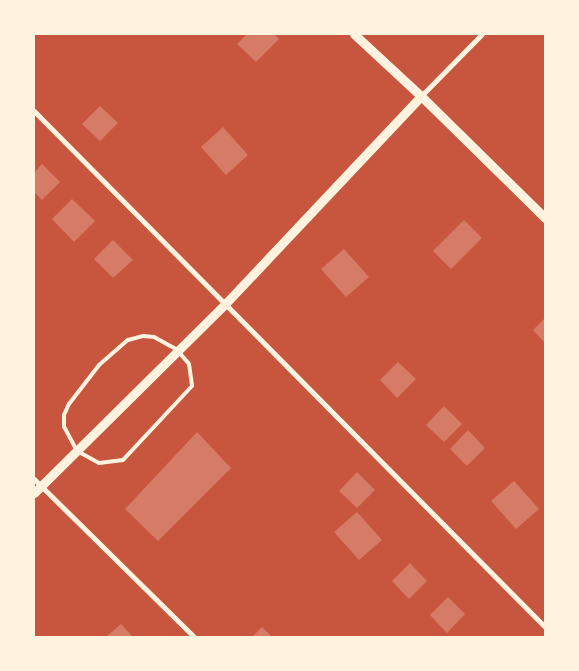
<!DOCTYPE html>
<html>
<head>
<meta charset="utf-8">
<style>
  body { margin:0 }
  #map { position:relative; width:579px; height:671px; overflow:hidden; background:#c8553d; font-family:"Nunito Sans",sans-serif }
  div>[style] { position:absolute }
  .building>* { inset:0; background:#d67c66 }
  .service>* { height:4px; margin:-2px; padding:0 2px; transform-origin:2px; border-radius:2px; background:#fff3e0 }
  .minor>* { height:5px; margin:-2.5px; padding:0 2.5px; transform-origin:2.5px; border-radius:2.5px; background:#fff3e0 }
  .tertiary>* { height:9px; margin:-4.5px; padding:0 4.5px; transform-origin:4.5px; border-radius:4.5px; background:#fff3e0 }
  span { translate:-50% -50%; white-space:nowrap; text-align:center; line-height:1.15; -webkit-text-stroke:4.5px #fff3e0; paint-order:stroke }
  .frame { position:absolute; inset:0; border:35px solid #fff3e0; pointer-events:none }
</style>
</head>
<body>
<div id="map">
  <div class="building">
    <div style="clip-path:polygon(247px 34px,274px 34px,279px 39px,256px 62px,237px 44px)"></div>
    <div style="clip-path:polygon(100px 106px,118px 123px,100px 141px,82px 124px)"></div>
    <div style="clip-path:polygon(223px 127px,248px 155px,226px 175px,201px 147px)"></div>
    <div style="clip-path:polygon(42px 164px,60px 182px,42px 200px,34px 192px,34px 173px)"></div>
    <div style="clip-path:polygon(72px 199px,95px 221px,74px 242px,52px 219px)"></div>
    <div style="clip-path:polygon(464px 220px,482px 238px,451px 269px,433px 251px)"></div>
    <div style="clip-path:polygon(113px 240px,133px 260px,113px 278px,94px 259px)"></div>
    <div style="clip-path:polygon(344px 249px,369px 277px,346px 297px,321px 269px)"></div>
    <div style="clip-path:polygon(545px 318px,545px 343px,533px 330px)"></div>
    <div style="clip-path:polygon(398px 362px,416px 379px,397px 398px,380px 380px)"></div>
    <div style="clip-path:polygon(444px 406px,462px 424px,444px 442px,426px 425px)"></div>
    <div style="clip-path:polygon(468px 430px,485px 448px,467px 466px,450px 449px)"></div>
    <div style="clip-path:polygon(197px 432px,231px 468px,158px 541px,125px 509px)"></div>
    <div style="clip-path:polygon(357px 472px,375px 490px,357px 508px,339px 491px)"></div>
    <div style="clip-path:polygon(514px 481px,539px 509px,516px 529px,491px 501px)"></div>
    <div style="clip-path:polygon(357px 512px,382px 540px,359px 560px,334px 532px)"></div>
    <div style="clip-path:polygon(410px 563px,427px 581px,409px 599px,392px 581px)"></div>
    <div style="clip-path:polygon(448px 597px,465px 614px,447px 633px,430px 615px)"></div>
    <div style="clip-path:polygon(121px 624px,133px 637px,106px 637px)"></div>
    <div style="clip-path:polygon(262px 627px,272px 637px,252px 637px)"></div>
  </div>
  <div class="service">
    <div style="left:143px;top:336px;width:11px;rotate:5deg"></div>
    <div style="left:154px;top:337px;width:26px;rotate:29deg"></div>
    <div style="left:177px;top:350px;width:18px;rotate:49deg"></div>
    <div style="left:189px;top:364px;width:22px;rotate:82deg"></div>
    <div style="left:192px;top:386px;width:101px;rotate:133deg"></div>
    <div style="left:123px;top:460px;width:24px;rotate:173deg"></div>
    <div style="left:99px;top:463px;width:25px;rotate:-151deg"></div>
    <div style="left:77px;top:451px;width:27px;rotate:-118deg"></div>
    <div style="left:64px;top:427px;width:12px;rotate:-90deg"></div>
    <div style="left:64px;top:415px;width:12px;rotate:-66deg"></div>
    <div style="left:69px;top:404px;width:49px;rotate:-52.4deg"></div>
    <div style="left:99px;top:365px;width:38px;rotate:-41deg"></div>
    <div style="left:128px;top:340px;width:16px;rotate:-15deg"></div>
  </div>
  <div class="minor">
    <div style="left:421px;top:96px;width:87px;rotate:-45.5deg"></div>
    <div style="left:34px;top:111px;width:726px;rotate:45.28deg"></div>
    <div style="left:34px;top:479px;width:225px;rotate:44.6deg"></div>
  </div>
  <div class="tertiary">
    <div style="left:354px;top:34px;width:91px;rotate:42.8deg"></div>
    <div style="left:421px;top:96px;width:174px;rotate:44.5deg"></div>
    <div style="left:34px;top:493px;width:270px;rotate:-44.7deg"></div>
    <div style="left:226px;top:303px;width:284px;rotate:-46.7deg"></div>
  </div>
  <div class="frame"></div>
</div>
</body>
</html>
